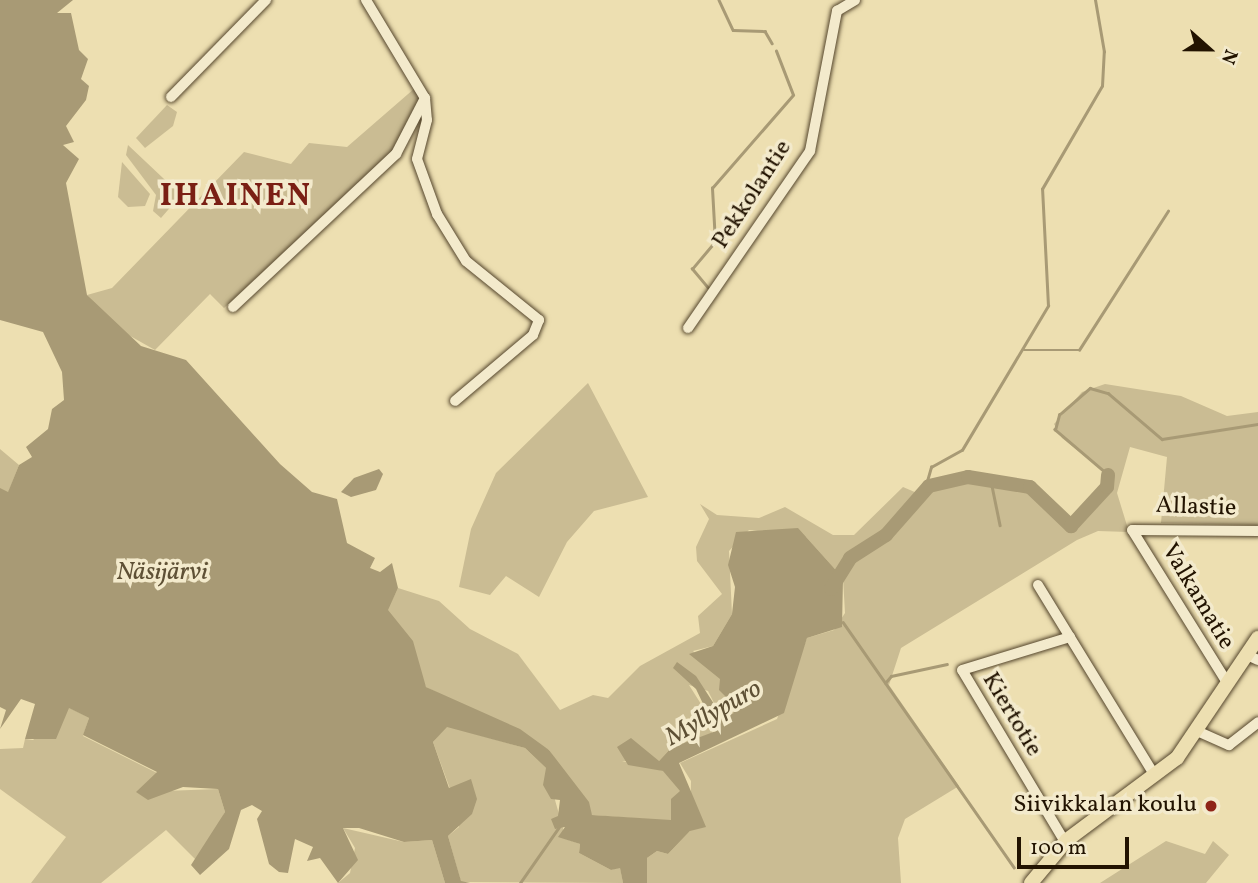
<!DOCTYPE html>
<html>
<head>
<meta charset="utf-8">
<style>
  body { margin:0 }
  #map { position:relative; width:1258px; height:883px; overflow:hidden; background:#eddfb1; font-family:Vollkorn,serif }
  div>[style] { position:absolute }
  .green>* { inset:0; background:#cabc93 }
  .water>* { inset:0; background:#a89a75 }
  .stream>* { height:2.5px; margin:-1.25px; padding:0 1.25px; transform-origin:1.25px; border-radius:1.25px; background:#a89a75 }
  .river>* { height:14px; margin:-7px; padding:0 7px; transform-origin:7px; border-radius:7px; background:#a89a75 }
  .roads { filter:drop-shadow(0 0 2px #55462d) drop-shadow(0 0 2px #55462d) }
  .minor>* { height:10px; margin:-5px; padding:0 5px; transform-origin:5px; border-radius:5px; background:#f3eacc }
  .major>* { height:14px; margin:-7px; padding:0 7px; transform-origin:7px; border-radius:7px; background:#eddfb1 }
  .dots>* { width:19px; height:19px; translate:-50% -50%; box-sizing:border-box; border:4px solid #f3eacc; border-radius:50% }
  span { translate:-50% -50%; white-space:nowrap; text-align:center; line-height:1.15; -webkit-text-stroke:7px #f3eacc; paint-order:stroke }
  .street-label { font-size:24px; color:#221301 }
  .poi-label { font-size:24px; color:#221301 }
  .right { translate:-100% -50%; text-align:right }
  .water-label { font-size:26px; color:#5e5035; font-style:italic }
  .district-label { font-size:32px; color:#7a1f14; font-weight:700; letter-spacing:2px }
  .north { position:absolute; left:1174px; top:14px; width:70px; height:70px; -webkit-text-stroke:5px #f3eacc; paint-order:stroke; rotate:111deg; font-size:19px; font-weight:700; line-height:28px; text-align:center; color:#221301 }
  .north::after { content:''; display:block; margin:auto; width:24px; height:32px; background:#221301; clip-path:polygon(50% 0,100% 100%,50% 72%,0 100%) }
  .scale { position:absolute; left:1017px; top:837px; width:112px; height:32px; box-sizing:border-box; border:4px solid #221301; border-top:0; padding-left:9px; font-size:21px; line-height:24px; white-space:nowrap; color:#221301; -webkit-text-stroke:5px #f3eacc; paint-order:stroke }
</style>
</head>
<body>
<div id="map">
  <div class="green">
    <div style="clip-path:polygon(415px 88px,420px 100px,394px 149px,224px 308px,210px 294px,155px 350px,116px 328px,87px 295px,112px 288px,244px 152px,291px 164px,309px 143px,347px 147px)"></div>
    <div style="clip-path:polygon(167px 105px,177px 112px,173px 126px,145px 148px,136px 138px)"></div>
    <div style="clip-path:polygon(128px 145px,181px 195px,161px 218px,153px 211px,156px 195px,126px 155px)"></div>
    <div style="clip-path:polygon(122px 162px,150px 194px,145px 206px,128px 207px,118px 197px)"></div>
    <div style="clip-path:polygon(588px 383px,648px 497px,594px 511px,567px 542px,539px 597px,506px 576px,490px 595px,459px 587px,471px 529px,496px 473px)"></div>
    <div style="clip-path:polygon(1105px 384px,1181px 396px,1227px 416px,1258px 412px,1258px 525px,1161px 523px,1167px 457px,1130px 447px,1117px 493px,1129px 532px,1098px 531px,1077px 540px,901px 648px,889px 685px,959px 786px,905px 819px,898px 838px,901px 883px,647px 883px,642px 871px,647px 858px,657px 851px,668px 854px,690px 831px,691px 781px,680px 763px,777px 719px,807px 638px,834px 630px,845px 613px,843px 578px,806px 537px,749px 530px,729px 551px,732px 614px,713px 646px,693px 651px,721px 679px,735px 706px,733px 715px,716px 707px,708px 691px,689px 685px,713px 723px,712px 735px,671px 748px,659px 761px,622px 761px,664px 771px,681px 791px,671px 821px,592px 815px,549px 750px,426px 687px,387px 610px,398px 588px,439px 601px,470px 629px,518px 654px,560px 710px,593px 695px,608px 698px,640px 666px,700px 633px,698px 616px,722px 594px,697px 561px,696px 547px,709px 519px,700px 504px,717px 515px,759px 518px,785px 507px,833px 535px,854px 535px,903px 487px,917px 493px,968px 477px,1030px 487px,1071px 526px,1107px 487px,1108px 475px,1062px 438px,1054px 424px,1082px 392px)"></div>
    <div style="clip-path:polygon(0 449px,19px 465px,8px 493px,0 582px)"></div>
    <div style="clip-path:polygon(68px 707px,89px 718px,83px 736px,157px 773px,137px 792px,218px 789px,225px 812px,202px 856px,197px 861px,166px 830px,101px 883px,31px 883px,66px 837px,0 789px,0 749px,23px 748px,25px 739px,33px 740px)"></div>
    <div style="clip-path:polygon(447px 726px,525px 748px,546px 768px,566px 839px,580px 844px,579px 853px,611px 870px,620px 867px,623px 883px,461px 882px,448px 836px,459px 827px,459px 786px,450px 789px,433px 742px)"></div>
    <div style="clip-path:polygon(343px 828px,404px 842px,432px 840px,445px 883px,338px 883px,350px 873px,355px 848px)"></div>
    <div style="clip-path:polygon(1166px 841px,1205px 854px,1213px 841px,1229px 855px,1206px 883px,1100px 883px)"></div>
  </div>
  <div class="water">
    <div style="clip-path:polygon(0 0,73px 0,57px 13px,71px 13px,79px 50px,88px 59px,81px 79px,89px 86px,86px 100px,66px 126px,74px 142px,63px 145px,79px 159px,66px 183px,87px 295px,141px 346px,186px 360px,280px 464px,312px 492px,337px 499px,347px 543px,375px 558px,370px 568px,380px 572px,392px 563px,398px 588px,388px 610px,413px 641px,426px 687px,520px 729px,549px 750px,589px 802px,592px 815px,671px 820px,671px 799px,680px 791px,663px 771px,628px 765px,617px 747px,631px 738px,659px 761px,671px 748px,716px 731px,696px 689px,673px 668px,677px 662px,696px 676px,716px 707px,733px 714px,735px 706px,719px 690px,720px 679px,689px 654px,713px 646px,732px 614px,735px 587px,728px 565px,736px 532px,798px 528px,843px 578px,842px 627px,807px 638px,784px 713px,679px 763px,706px 827px,690px 831px,668px 854px,657px 851px,647px 858px,647px 883px,623px 883px,620px 868px,611px 870px,579px 853px,580px 844px,558px 837px,565px 827px,555px 829px,551px 819px,558px 816px,560px 800px,551px 799px,543px 785px,546px 768px,525px 748px,447px 727px,433px 742px,449px 788px,471px 779px,477px 799px,472px 814px,448px 836px,461px 881px,470px 883px,445px 883px,432px 840px,404px 842px,359px 828px,343px 828px,358px 860px,338px 883px,320px 858px,307px 861px,313px 847px,295px 839px,288px 873px,279px 872px,269px 864px,257px 819px,262px 811px,252px 805px,241px 810px,229px 849px,200px 875px,191px 865px,225px 812px,218px 789px,183px 787px,148px 800px,136px 792px,157px 772px,83px 735px,89px 718px,69px 708px,56px 739px,25px 739px,35px 704px,21px 699px,0 729px,6px 710px,0 707px,0 488px,8px 492px,19px 465px,32px 457px,26px 447px,48px 429px,52px 409px,64px 400px,62px 372px,43px 332px,0 320px)"></div>
    <div style="clip-path:polygon(379px 469px,383px 474px,376px 490px,351px 497px,341px 492px,354px 478px)"></div>
  </div>
  <div class="stream">
    <div style="left:719px;top:0;width:33px;rotate:65deg"></div>
    <div style="left:733px;top:30px;width:32px;rotate:2deg"></div>
    <div style="left:765px;top:31px;width:14px;rotate:60deg"></div>
    <div style="left:708px;top:288px;width:25px;rotate:-130deg"></div>
    <div style="left:692px;top:269px;width:35px;rotate:-50deg"></div>
    <div style="left:715px;top:242px;width:54px;rotate:-93.2deg"></div>
    <div style="left:712px;top:188px;width:123px;rotate:-48.9deg"></div>
    <div style="left:793px;top:95px;width:47px;rotate:-111.1deg"></div>
    <div style="left:1024px;top:350px;width:55px"></div>
    <div style="left:1079px;top:350px;width:165px;rotate:-57.4deg"></div>
    <div style="left:1108px;top:475px;width:70px;rotate:-139.7deg"></div>
    <div style="left:1055px;top:430px;width:16px;rotate:-75deg"></div>
    <div style="left:1059px;top:415px;width:41px;rotate:-41.1deg"></div>
    <div style="left:1090px;top:388px;width:19px;rotate:16deg"></div>
    <div style="left:1108px;top:393px;width:71px;rotate:40.4deg"></div>
    <div style="left:1162px;top:439px;width:97px;rotate:-8.9deg"></div>
    <div style="left:991px;top:481px;width:45px;rotate:78.4deg"></div>
    <div style="left:925px;top:488px;width:22px;rotate:-74deg"></div>
    <div style="left:931px;top:467px;width:35px;rotate:-29deg"></div>
    <div style="left:962px;top:450px;width:168px;rotate:-59.2deg"></div>
    <div style="left:1048px;top:306px;width:117px;rotate:-92.9deg"></div>
    <div style="left:1042px;top:189px;width:119px;rotate:-59.8deg"></div>
    <div style="left:1102px;top:86px;width:34px;rotate:-87deg"></div>
    <div style="left:1104px;top:52px;width:53px;rotate:-99.8deg"></div>
    <div style="left:843px;top:622px;width:299px;rotate:55.1deg"></div>
    <div style="left:885px;top:683px;width:9px;rotate:-49deg"></div>
    <div style="left:891px;top:676px;width:57px;rotate:-12.1deg"></div>
    <div style="left:520px;top:883px;width:68px;rotate:-55.1deg"></div>
  </div>
  <div class="river">
    <div style="left:831px;top:589px;width:36px;rotate:-58deg"></div>
    <div style="left:850px;top:558px;width:43px;rotate:-32.6deg"></div>
    <div style="left:886px;top:535px;width:65px;rotate:-48.7deg"></div>
    <div style="left:929px;top:486px;width:40px;rotate:-13deg"></div>
    <div style="left:968px;top:477px;width:63px;rotate:9.2deg"></div>
    <div style="left:1030px;top:487px;width:57px;rotate:43.6deg"></div>
    <div style="left:1071px;top:526px;width:53px;rotate:-47.3deg"></div>
    <div style="left:1107px;top:487px;width:12px;rotate:-85deg"></div>
  </div>
  <div class="roads">
    <div class="minor">
      <div style="left:366px;top:0;width:114px;rotate:59deg"></div>
      <div style="left:425px;top:98px;width:22px;rotate:85deg"></div>
      <div style="left:427px;top:120px;width:40px;rotate:104.4deg"></div>
      <div style="left:417px;top:159px;width:59px;rotate:70deg"></div>
      <div style="left:437px;top:214px;width:55px;rotate:58.3deg"></div>
      <div style="left:466px;top:261px;width:94px;rotate:38.9deg"></div>
      <div style="left:539px;top:320px;width:16px;rotate:112deg"></div>
      <div style="left:533px;top:335px;width:102px;rotate:139.8deg"></div>
      <div style="left:171px;top:97px;width:136px;rotate:-45.6deg"></div>
      <div style="left:233px;top:307px;width:224px;rotate:-43.2deg"></div>
      <div style="left:396px;top:154px;width:63px;rotate:-62.6deg"></div>
      <div style="left:688px;top:328px;width:215px;rotate:-55.4deg"></div>
      <div style="left:810px;top:151px;width:143px;rotate:-79.1deg"></div>
      <div style="left:837px;top:11px;width:21px;rotate:-31deg"></div>
      <div style="left:1038px;top:585px;width:224px;rotate:58.5deg"></div>
      <div style="left:1247px;top:655px;width:12px;rotate:24deg"></div>
      <div style="left:1228px;top:684px;width:181px;rotate:-121.9deg"></div>
      <div style="left:1132px;top:530px;width:126px;rotate:0.5deg"></div>
      <div style="left:1197px;top:731px;width:35px;rotate:24deg"></div>
      <div style="left:1229px;top:745px;width:37px;rotate:-38deg"></div>
      <div style="left:1065px;top:842px;width:200px;rotate:-120.9deg"></div>
      <div style="left:962px;top:670px;width:113px;rotate:-17deg"></div>
    </div>
    <div class="major">
      <div style="left:1031px;top:883px;width:56px;rotate:-50.1deg"></div>
      <div style="left:1067px;top:840px;width:137px;rotate:-36.7deg"></div>
      <div style="left:1177px;top:758px;width:145px;rotate:-56deg"></div>
    </div>
  </div>
  <div class="dots">
    <div style="left:1211px;top:806px;background:#8f2418"></div>
  </div>
  <div class="street-label">
    <span style="left:753px;top:195px;rotate:-57deg">Pekkolantie</span>
    <span style="left:1196px;top:508px;rotate:2deg">Allastie</span>
    <span style="left:1197px;top:597px;rotate:59deg">Valkamatie</span>
    <span style="left:1011px;top:715px;rotate:59deg">Kiertotie</span>
  </div>
  <div class="poi-label">
    <span class="right" style="left:1197px;top:806px">Siivikkalan koulu</span>
  </div>
  <div class="water-label">
    <span style="left:162px;top:573px">Näsijärvi</span>
    <span style="left:714px;top:714px;rotate:-30deg">Myllypuro</span>
  </div>
  <div class="district-label">
    <span style="left:236px;top:197px">IHAINEN</span>
  </div>
  <div class="north">N</div>
  <div class="scale">100 m</div>
</div>
</body>
</html>
